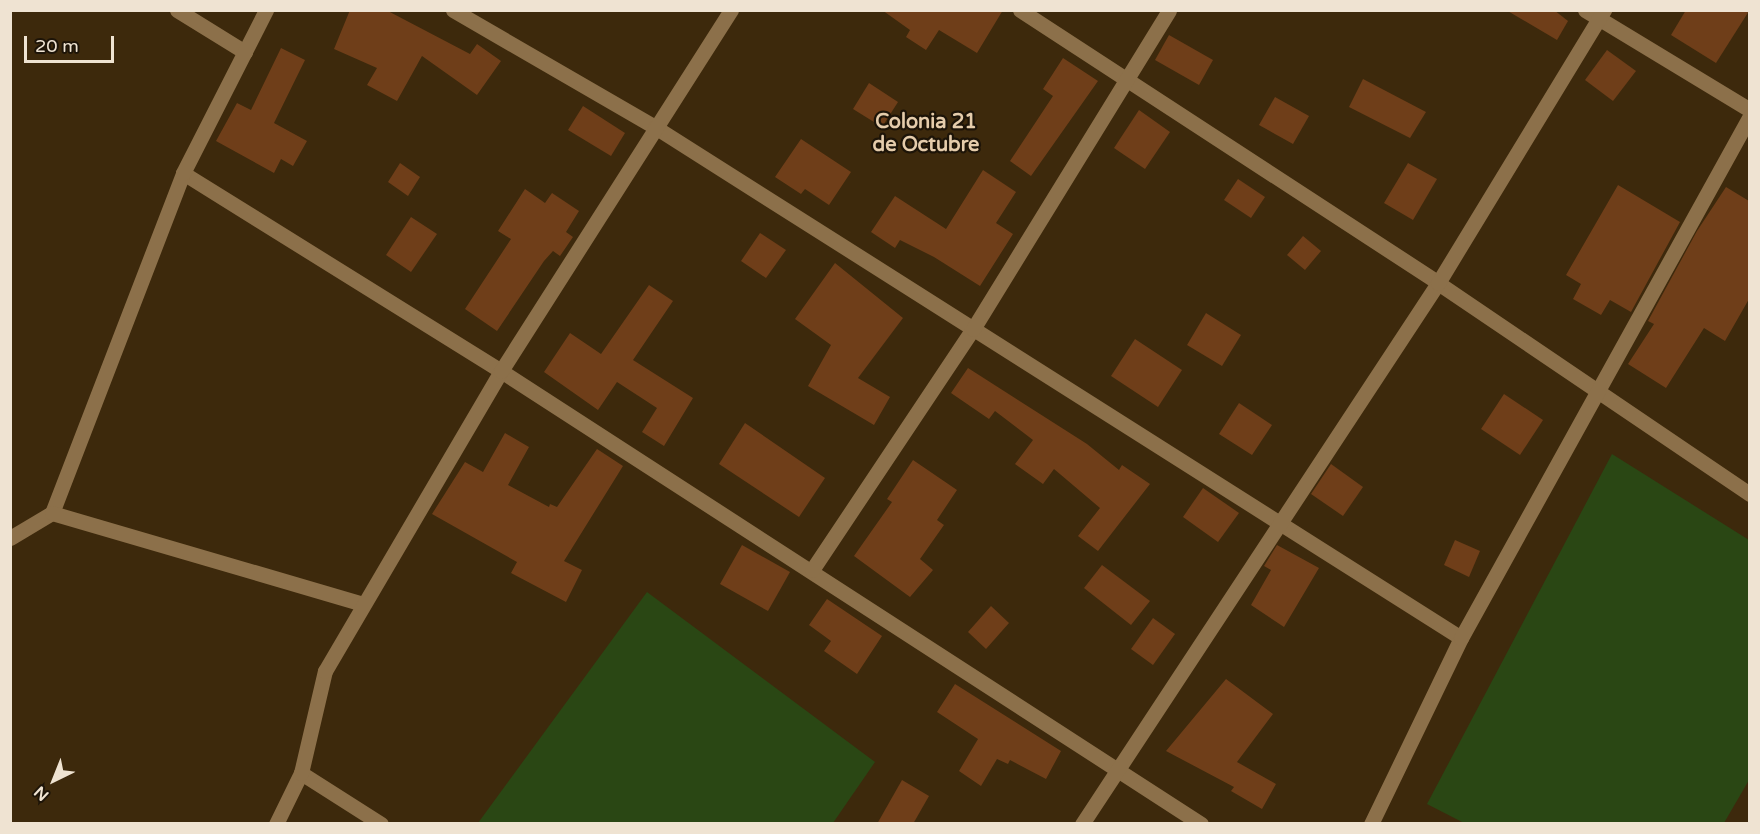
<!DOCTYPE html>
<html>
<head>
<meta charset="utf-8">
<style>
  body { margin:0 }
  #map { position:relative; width:1760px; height:834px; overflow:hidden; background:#3d290c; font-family:"Varela Round",sans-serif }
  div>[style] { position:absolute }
  .green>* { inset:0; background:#2a4714 }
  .building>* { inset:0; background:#6f3e19 }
  .minor>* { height:15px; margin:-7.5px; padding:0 7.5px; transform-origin:7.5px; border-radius:7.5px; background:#8c704a }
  span { translate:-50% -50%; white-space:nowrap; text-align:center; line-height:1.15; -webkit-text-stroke:4.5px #1d1408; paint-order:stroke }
  .neighbourhood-label { font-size:20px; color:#e5ccab; font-weight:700 }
  .frame { position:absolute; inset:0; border:12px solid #efe3d2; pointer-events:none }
  .north { position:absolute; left:24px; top:750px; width:60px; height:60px; -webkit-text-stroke:4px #1d1408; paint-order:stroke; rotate:223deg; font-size:16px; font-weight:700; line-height:24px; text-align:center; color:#efe3d2 }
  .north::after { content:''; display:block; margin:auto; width:21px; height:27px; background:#efe3d2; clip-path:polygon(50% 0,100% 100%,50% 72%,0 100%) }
  .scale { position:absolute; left:24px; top:36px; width:90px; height:27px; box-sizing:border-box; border:3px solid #efe3d2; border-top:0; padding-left:8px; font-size:18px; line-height:21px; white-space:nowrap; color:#efe3d2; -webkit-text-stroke:4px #1d1408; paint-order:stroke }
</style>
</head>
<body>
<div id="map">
  <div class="green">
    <div style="clip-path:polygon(1612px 454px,1749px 540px,1749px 780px,1724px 823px,1464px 823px,1427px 804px)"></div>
    <div style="clip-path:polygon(647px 592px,875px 762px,833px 823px,478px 823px)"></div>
  </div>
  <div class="building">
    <div style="clip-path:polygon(350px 10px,386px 10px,470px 54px,477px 44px,501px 61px,477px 95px,422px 56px,397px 101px,367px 85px,377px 68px,334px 49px)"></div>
    <div style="clip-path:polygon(882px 10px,1003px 10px,977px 53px,939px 30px,926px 50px,906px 37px,910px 30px)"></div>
    <div style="clip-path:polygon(1506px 10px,1554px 10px,1568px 21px,1557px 40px)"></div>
    <div style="clip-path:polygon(1686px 10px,1749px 10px,1749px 11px,1716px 63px,1671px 35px)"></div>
    <div style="clip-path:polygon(1169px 35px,1213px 60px,1199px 85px,1155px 60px)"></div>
    <div style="clip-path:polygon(281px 48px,305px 60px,274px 123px,307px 141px,293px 166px,281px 159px,274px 173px,216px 141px,237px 103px,251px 110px)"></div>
    <div style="clip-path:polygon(1607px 50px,1636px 71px,1613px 101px,1585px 80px)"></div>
    <div style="clip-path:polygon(1063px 58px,1098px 81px,1031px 176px,1010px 161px,1053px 96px,1043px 89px)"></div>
    <div style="clip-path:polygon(1363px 79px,1426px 112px,1410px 138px,1349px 107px)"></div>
    <div style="clip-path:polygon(869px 83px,898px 102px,882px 127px,853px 109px)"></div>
    <div style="clip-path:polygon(1275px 97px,1309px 116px,1293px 144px,1259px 125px)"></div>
    <div style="clip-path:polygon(583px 106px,625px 133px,611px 156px,568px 130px)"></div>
    <div style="clip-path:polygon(1139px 110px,1170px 132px,1145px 169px,1114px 148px)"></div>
    <div style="clip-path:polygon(801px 139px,851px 172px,829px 205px,805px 189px,801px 194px,775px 177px)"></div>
    <div style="clip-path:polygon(400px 163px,420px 177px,408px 196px,388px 182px)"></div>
    <div style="clip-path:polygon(1408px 163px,1437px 179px,1413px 220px,1384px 203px)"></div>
    <div style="clip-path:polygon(983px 170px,1016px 192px,996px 223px,1013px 234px,980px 286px,934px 257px,900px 240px,895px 248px,871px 232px,895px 196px,946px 229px)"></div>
    <div style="clip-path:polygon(1238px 179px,1265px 197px,1251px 218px,1224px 200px)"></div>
    <div style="clip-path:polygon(1618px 185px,1680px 222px,1631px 312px,1610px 300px,1601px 315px,1573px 299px,1581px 284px,1566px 275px)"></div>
    <div style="clip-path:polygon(1726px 187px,1749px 201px,1749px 299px,1725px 341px,1704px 328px,1666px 388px,1628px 364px,1654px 324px,1648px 321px,1697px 231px)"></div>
    <div style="clip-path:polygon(525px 189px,545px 203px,552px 193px,579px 211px,566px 232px,573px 237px,560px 256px,553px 251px,544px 261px,497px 331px,465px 309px,511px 239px,498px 231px)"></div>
    <div style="clip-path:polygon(411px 217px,437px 234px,411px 272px,386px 255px)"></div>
    <div style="clip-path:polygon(760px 233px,786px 250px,766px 278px,741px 261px)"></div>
    <div style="clip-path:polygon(1303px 236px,1321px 251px,1305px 270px,1287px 255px)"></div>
    <div style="clip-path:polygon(835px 263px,903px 318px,858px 378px,890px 397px,874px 425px,808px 386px,831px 345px,795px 319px)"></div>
    <div style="clip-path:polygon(649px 285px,673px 301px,633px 360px,693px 398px,664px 446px,642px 432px,657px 408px,617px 382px,598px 410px,544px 372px,570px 333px,601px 354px)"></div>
    <div style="clip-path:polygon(1206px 313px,1241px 335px,1222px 366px,1187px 345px)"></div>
    <div style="clip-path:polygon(1135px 339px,1182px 370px,1158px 407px,1111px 376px)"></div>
    <div style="clip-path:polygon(968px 368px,1087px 444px,1119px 470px,1122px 465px,1150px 484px,1098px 551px,1078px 536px,1100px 508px,1054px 469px,1043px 484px,1015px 464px,1033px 440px,995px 411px,989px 419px,951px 393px)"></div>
    <div style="clip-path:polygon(1504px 394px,1543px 420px,1520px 455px,1481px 429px)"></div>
    <div style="clip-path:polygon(1239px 403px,1272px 425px,1252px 455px,1219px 434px)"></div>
    <div style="clip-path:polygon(745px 423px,825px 478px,799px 517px,719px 464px)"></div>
    <div style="clip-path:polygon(505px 433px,529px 447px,508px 485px,549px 507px,550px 504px,557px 507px,597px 449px,623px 466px,564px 561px,582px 570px,566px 602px,511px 573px,517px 562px,432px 514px,465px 462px,483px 472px)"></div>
    <div style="clip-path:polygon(913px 460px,957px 490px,937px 520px,944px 525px,920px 559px,933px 570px,910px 597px,854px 556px,892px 502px,887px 499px)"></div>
    <div style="clip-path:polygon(1331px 464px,1363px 487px,1343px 516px,1311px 494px)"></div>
    <div style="clip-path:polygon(1203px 488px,1239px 513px,1218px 542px,1183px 517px)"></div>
    <div style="clip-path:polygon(1455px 540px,1480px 551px,1469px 577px,1444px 565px)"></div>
    <div style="clip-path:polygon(742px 545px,790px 572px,768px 611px,720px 584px)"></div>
    <div style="clip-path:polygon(1277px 545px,1319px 568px,1284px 627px,1251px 605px,1271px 570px,1264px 566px)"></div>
    <div style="clip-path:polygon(1102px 565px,1150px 601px,1131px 625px,1084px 588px)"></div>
    <div style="clip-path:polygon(827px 599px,882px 636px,857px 674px,824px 651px,831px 641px,809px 625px)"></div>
    <div style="clip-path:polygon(991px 606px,1009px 623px,986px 649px,968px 632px)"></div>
    <div style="clip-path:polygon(1153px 618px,1175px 634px,1153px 665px,1131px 649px)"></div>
    <div style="clip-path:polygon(1226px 679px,1273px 714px,1237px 762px,1276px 784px,1262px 809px,1231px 791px,1234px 787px,1166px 751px)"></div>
    <div style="clip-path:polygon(955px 684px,1061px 751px,1046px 779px,1010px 760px,1008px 764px,997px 759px,981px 786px,959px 771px,978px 739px,937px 712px)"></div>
    <div style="clip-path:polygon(902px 780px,929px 796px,913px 824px,877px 824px)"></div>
  </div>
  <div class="minor">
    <div style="left:177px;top:10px;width:80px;rotate:31.7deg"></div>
    <div style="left:453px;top:10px;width:233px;rotate:30.1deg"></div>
    <div style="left:655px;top:127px;width:954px;rotate:32.37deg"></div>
    <div style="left:1020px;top:10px;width:499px;rotate:33.1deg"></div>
    <div style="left:1438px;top:283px;width:377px;rotate:34.1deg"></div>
    <div style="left:1585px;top:10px;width:193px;rotate:31.2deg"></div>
    <div style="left:183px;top:173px;width:375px;rotate:31.9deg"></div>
    <div style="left:501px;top:371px;width:834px;rotate:32.91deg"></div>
    <div style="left:52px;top:513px;width:364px;rotate:-68.9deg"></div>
    <div style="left:183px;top:173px;width:183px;rotate:-63deg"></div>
    <div style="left:10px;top:538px;width:49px;rotate:-30.8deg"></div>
    <div style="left:52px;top:513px;width:324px;rotate:16.3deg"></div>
    <div style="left:812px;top:570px;width:290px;rotate:-56.3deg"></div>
    <div style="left:973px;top:329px;width:374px;rotate:-58.4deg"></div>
    <div style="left:301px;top:773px;width:95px;rotate:32.5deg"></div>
    <div style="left:276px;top:824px;width:57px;rotate:-63.9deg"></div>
    <div style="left:301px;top:773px;width:105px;rotate:-76.8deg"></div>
    <div style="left:325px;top:671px;width:348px;rotate:-59.6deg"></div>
    <div style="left:501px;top:371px;width:428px;rotate:-57.5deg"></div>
    <div style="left:1082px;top:824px;width:648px;rotate:-56.65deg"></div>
    <div style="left:1438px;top:283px;width:320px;rotate:-58.7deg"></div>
    <div style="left:1371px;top:824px;width:207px;rotate:-64.2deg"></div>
    <div style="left:1461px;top:638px;width:597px;rotate:-61.03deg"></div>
  </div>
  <div class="neighbourhood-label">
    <span style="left:926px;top:134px">Colonia 21<br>de Octubre</span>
  </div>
  <div class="frame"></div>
  <div class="north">N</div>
  <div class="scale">20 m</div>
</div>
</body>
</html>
